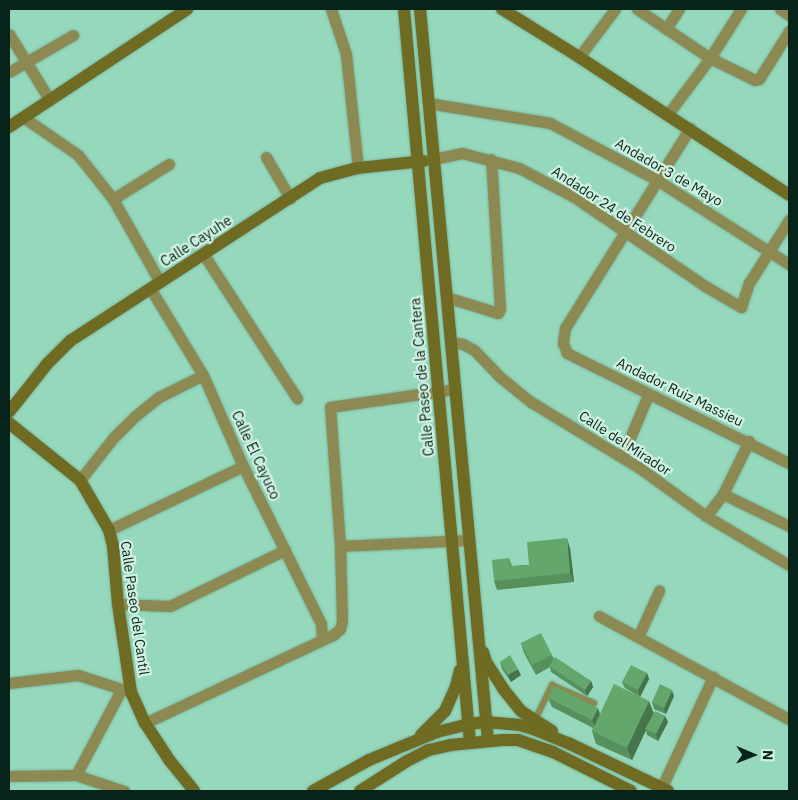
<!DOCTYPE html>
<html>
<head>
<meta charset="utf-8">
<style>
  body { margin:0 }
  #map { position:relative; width:798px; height:800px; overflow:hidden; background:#95d8bc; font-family:"IBM Plex Sans",sans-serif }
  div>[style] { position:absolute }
  .roads { filter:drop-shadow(0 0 1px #79b49c) drop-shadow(0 0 1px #79b49c) }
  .lane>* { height:5.5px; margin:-2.75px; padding:0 2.75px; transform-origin:2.75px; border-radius:2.75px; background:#8c8a52 }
  .street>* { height:11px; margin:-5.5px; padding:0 5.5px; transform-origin:5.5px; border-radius:5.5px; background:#8c8a52 }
  .secondary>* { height:12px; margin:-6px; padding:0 6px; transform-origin:6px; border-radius:6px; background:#6f6b23 }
  .wall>* { inset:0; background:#56905d }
  .shaded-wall>* { inset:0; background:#46754c }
  .building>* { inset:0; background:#64a76c }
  span { translate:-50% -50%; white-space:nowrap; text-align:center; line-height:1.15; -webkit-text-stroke:4.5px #d0f1e2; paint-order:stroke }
  .street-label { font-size:14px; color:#07241a }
  .frame { position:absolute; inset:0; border:10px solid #07241a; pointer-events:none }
  .north { position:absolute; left:728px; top:730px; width:50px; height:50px; -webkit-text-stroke:4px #d0f1e2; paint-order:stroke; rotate:91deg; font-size:14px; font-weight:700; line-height:20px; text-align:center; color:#07241a }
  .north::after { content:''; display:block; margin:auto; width:18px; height:22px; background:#07241a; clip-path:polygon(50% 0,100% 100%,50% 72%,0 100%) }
</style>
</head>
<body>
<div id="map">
  <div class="roads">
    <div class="lane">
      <div style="left:535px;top:720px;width:39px;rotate:-64deg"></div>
      <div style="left:552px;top:685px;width:46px;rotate:23.2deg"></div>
    </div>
    <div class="street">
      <div style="left:331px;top:9px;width:47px;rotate:71.6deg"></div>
      <div style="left:346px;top:54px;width:115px;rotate:84deg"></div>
      <div style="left:637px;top:9px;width:88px;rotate:33.9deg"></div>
      <div style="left:710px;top:58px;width:50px;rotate:26.1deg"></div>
      <div style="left:755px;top:80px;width:4px;rotate:-14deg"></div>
      <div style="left:759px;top:79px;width:57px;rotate:-58deg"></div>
      <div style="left:780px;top:9px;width:11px;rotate:34deg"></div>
      <div style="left:666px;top:29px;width:24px;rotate:-57deg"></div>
      <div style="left:9px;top:34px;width:76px;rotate:58.4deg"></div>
      <div style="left:579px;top:57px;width:60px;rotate:-53.1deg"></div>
      <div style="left:9px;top:72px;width:74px;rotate:-30deg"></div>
      <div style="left:428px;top:103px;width:124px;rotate:9.3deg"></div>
      <div style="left:550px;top:123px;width:121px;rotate:28deg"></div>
      <div style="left:657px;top:180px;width:156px;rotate:32.5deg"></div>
      <div style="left:668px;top:114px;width:70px;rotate:-53.1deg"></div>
      <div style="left:710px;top:58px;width:58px;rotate:-57.7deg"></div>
      <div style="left:23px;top:117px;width:67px;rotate:34.6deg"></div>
      <div style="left:78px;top:155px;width:56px;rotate:51.5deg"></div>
      <div style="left:113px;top:199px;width:95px;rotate:60.5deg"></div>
      <div style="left:690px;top:128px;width:236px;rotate:122deg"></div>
      <div style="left:565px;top:328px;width:15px;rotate:98deg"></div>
      <div style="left:563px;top:343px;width:11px;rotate:68deg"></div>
      <div style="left:567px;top:353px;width:248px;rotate:26.4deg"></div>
      <div style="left:266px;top:157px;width:48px;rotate:59.7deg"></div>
      <div style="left:434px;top:159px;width:29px;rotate:-12deg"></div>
      <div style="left:462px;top:153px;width:59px;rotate:14.7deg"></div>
      <div style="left:519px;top:168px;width:62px;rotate:27.8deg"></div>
      <div style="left:574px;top:197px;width:158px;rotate:34.2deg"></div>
      <div style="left:705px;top:286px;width:42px;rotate:30.3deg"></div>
      <div style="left:741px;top:307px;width:25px;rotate:-72deg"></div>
      <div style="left:749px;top:283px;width:75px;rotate:-57.6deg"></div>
      <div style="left:113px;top:199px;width:66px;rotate:-32deg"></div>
      <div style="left:204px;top:255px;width:171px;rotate:57deg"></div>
      <div style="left:150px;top:288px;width:102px;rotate:58.7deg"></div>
      <div style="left:203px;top:375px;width:99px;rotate:66.3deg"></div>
      <div style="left:243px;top:466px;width:176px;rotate:63.7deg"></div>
      <div style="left:321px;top:624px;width:15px;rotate:86deg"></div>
      <div style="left:446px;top:297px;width:54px;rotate:17.1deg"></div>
      <div style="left:498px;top:313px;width:4px;rotate:-63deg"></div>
      <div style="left:500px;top:309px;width:150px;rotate:-93.4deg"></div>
      <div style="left:450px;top:342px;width:13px;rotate:9deg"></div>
      <div style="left:463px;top:344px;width:13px;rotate:29deg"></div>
      <div style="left:474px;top:350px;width:37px;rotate:46deg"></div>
      <div style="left:500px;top:377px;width:40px;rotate:39deg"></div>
      <div style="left:531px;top:402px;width:129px;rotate:31.3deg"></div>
      <div style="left:641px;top:469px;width:80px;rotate:35.9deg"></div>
      <div style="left:706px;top:516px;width:96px;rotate:30.6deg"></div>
      <div style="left:622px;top:457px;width:67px;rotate:-67.2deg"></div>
      <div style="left:80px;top:480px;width:53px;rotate:-51.8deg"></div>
      <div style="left:113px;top:438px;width:30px;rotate:-45deg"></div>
      <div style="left:134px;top:417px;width:32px;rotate:-39deg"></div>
      <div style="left:159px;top:397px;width:49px;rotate:-26.6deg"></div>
      <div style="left:723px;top:494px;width:73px;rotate:25.9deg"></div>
      <div style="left:706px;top:516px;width:28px;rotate:-52deg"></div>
      <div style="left:723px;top:494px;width:59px;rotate:-63.9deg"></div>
      <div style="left:109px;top:530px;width:148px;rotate:-25.5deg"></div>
      <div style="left:340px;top:546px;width:128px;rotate:-2.7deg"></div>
      <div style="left:118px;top:604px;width:52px;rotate:2.2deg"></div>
      <div style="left:170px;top:606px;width:128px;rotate:-26deg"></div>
      <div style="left:599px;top:616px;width:216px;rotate:28.5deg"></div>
      <div style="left:638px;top:637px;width:51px;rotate:-65.5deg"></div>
      <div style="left:9px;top:683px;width:69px;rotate:-6.6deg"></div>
      <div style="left:78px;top:675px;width:56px;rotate:17.8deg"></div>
      <div style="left:145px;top:723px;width:208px;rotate:-25.1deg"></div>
      <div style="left:333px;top:635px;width:9px;rotate:-41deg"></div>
      <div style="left:340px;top:629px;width:8px;rotate:-76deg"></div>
      <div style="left:342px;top:621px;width:75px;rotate:-91.5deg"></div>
      <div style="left:340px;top:546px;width:139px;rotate:-94.1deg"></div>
      <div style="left:330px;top:407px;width:126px;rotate:-8.2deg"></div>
      <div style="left:76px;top:775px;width:96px;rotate:-62.1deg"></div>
      <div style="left:9px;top:776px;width:67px;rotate:-0.9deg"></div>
      <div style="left:76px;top:775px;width:51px;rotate:18.4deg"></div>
      <div style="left:660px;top:791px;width:126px;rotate:-65.1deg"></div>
    </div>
    <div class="secondary">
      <div style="left:404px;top:9px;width:737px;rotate:84.86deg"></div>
      <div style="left:420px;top:9px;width:735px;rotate:84.69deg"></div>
      <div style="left:502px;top:9px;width:91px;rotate:31.9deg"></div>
      <div style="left:579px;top:57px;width:251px;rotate:33.3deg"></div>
      <div style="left:9px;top:127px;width:214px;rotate:-33.5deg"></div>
      <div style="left:9px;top:412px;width:61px;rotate:-51.6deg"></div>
      <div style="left:47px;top:364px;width:33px;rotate:-45deg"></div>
      <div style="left:70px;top:341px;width:298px;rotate:-33.1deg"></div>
      <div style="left:320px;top:178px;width:39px;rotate:-15deg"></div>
      <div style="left:358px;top:168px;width:66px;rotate:-6.1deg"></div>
      <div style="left:9px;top:423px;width:91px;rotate:38.8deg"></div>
      <div style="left:80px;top:480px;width:58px;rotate:59.9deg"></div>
      <div style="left:109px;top:530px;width:16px;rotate:76deg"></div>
      <div style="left:113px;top:546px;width:58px;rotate:85.1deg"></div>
      <div style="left:118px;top:604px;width:89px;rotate:81.6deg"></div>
      <div style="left:131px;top:692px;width:34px;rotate:66deg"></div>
      <div style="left:145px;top:723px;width:45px;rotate:56.7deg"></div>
      <div style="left:170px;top:761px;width:38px;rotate:51deg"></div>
      <div style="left:483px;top:652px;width:10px;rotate:73deg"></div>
      <div style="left:486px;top:662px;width:33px;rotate:57deg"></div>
      <div style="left:504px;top:690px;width:27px;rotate:51deg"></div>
      <div style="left:521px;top:711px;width:37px;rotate:33deg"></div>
      <div style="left:421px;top:735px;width:34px;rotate:-45deg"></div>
      <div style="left:445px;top:711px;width:27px;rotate:-66deg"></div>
      <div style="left:456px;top:686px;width:16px;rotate:-76deg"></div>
      <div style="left:313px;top:791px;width:64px;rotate:-29deg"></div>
      <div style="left:369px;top:760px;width:74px;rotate:-22.4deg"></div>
      <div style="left:437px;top:732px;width:33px;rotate:-14deg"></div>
      <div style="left:469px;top:724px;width:17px;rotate:-7deg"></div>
      <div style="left:486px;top:722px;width:34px;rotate:5deg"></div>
      <div style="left:520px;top:725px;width:14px;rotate:17deg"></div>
      <div style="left:533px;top:729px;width:38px;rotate:22deg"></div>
      <div style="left:568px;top:743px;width:111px;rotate:25.6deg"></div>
      <div style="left:360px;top:791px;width:56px;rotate:-32.6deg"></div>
      <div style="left:407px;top:761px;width:25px;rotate:-27deg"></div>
      <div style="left:429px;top:750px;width:22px;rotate:-13deg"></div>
      <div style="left:450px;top:745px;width:53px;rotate:-5.4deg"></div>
      <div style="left:503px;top:740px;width:15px"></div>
      <div style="left:518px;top:740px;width:37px;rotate:19deg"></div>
      <div style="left:553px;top:752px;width:87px;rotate:26.6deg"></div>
    </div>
  </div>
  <div class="wall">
    <div style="clip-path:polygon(570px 548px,574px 582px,497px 590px,494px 581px,509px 558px,512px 566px,529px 565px)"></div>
    <div style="clip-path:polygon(521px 643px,552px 655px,554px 659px,591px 681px,593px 687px,587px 696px,551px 672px,550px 667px,536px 675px,524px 653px)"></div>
    <div style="clip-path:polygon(500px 662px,521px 675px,511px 682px,502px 669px)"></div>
    <div style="clip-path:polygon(647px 673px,649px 679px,640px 697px,625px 688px,622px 682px)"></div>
    <div style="clip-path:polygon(674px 696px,666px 714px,654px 709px,652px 702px)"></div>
    <div style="clip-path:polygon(548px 698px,600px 714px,653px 713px,665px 716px,668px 722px,658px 741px,647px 735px,646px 730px,632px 760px,596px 744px,592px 731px,593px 728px,552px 707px)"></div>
  </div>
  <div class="shaded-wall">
    <div style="clip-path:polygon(567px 538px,570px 548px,574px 582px,570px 573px)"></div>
    <div style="clip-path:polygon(518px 669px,521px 675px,511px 682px,508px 675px)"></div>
    <div style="clip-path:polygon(647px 673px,649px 679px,640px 697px,638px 690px)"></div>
    <div style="clip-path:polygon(591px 681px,593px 687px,587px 696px,585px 690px)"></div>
    <div style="clip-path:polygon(672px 690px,674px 696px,666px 714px,664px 708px)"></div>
    <div style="clip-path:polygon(649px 701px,654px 714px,645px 729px,646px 730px,632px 760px,627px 748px)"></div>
    <div style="clip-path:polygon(598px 708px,601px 717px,596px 729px,592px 720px)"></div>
    <div style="clip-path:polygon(665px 716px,668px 722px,658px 741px,656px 734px)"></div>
  </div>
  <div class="building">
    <div style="clip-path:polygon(567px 538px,570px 573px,494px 581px,492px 560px,509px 558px,510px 566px,529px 565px,527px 542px)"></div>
    <div style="clip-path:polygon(541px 633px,552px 655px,532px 665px,521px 643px)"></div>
    <div style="clip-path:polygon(510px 655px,518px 669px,508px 675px,500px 662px)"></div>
    <div style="clip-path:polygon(555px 657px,591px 681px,585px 690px,549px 666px)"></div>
    <div style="clip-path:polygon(631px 665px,647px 673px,638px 690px,622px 682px)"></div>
    <div style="clip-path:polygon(614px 684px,649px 701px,627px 748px,592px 731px)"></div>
    <div style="clip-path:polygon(660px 684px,672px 690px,664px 708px,652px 702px)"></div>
    <div style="clip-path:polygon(554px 686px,598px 708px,592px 720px,548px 698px)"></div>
    <div style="clip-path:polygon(655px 711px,665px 716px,656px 734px,645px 729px)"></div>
  </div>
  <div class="street-label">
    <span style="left:669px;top:172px;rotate:30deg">Andador 3 de Mayo</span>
    <span style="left:614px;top:209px;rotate:33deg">Andador 24 de Febrero</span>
    <span style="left:196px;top:241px;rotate:-33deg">Calle Cayuhe</span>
    <span style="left:422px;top:377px;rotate:-95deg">Calle Paseo de la Cantera</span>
    <span style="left:680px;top:392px;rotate:26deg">Andador Ruiz Massieu</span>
    <span style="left:625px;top:443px;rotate:33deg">Calle del Mirador</span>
    <span style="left:256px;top:455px;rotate:65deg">Calle El Cayuco</span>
    <span style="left:135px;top:608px;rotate:82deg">Calle Paseo del Cantil</span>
  </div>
  <div class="frame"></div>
  <div class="north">N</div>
</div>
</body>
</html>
